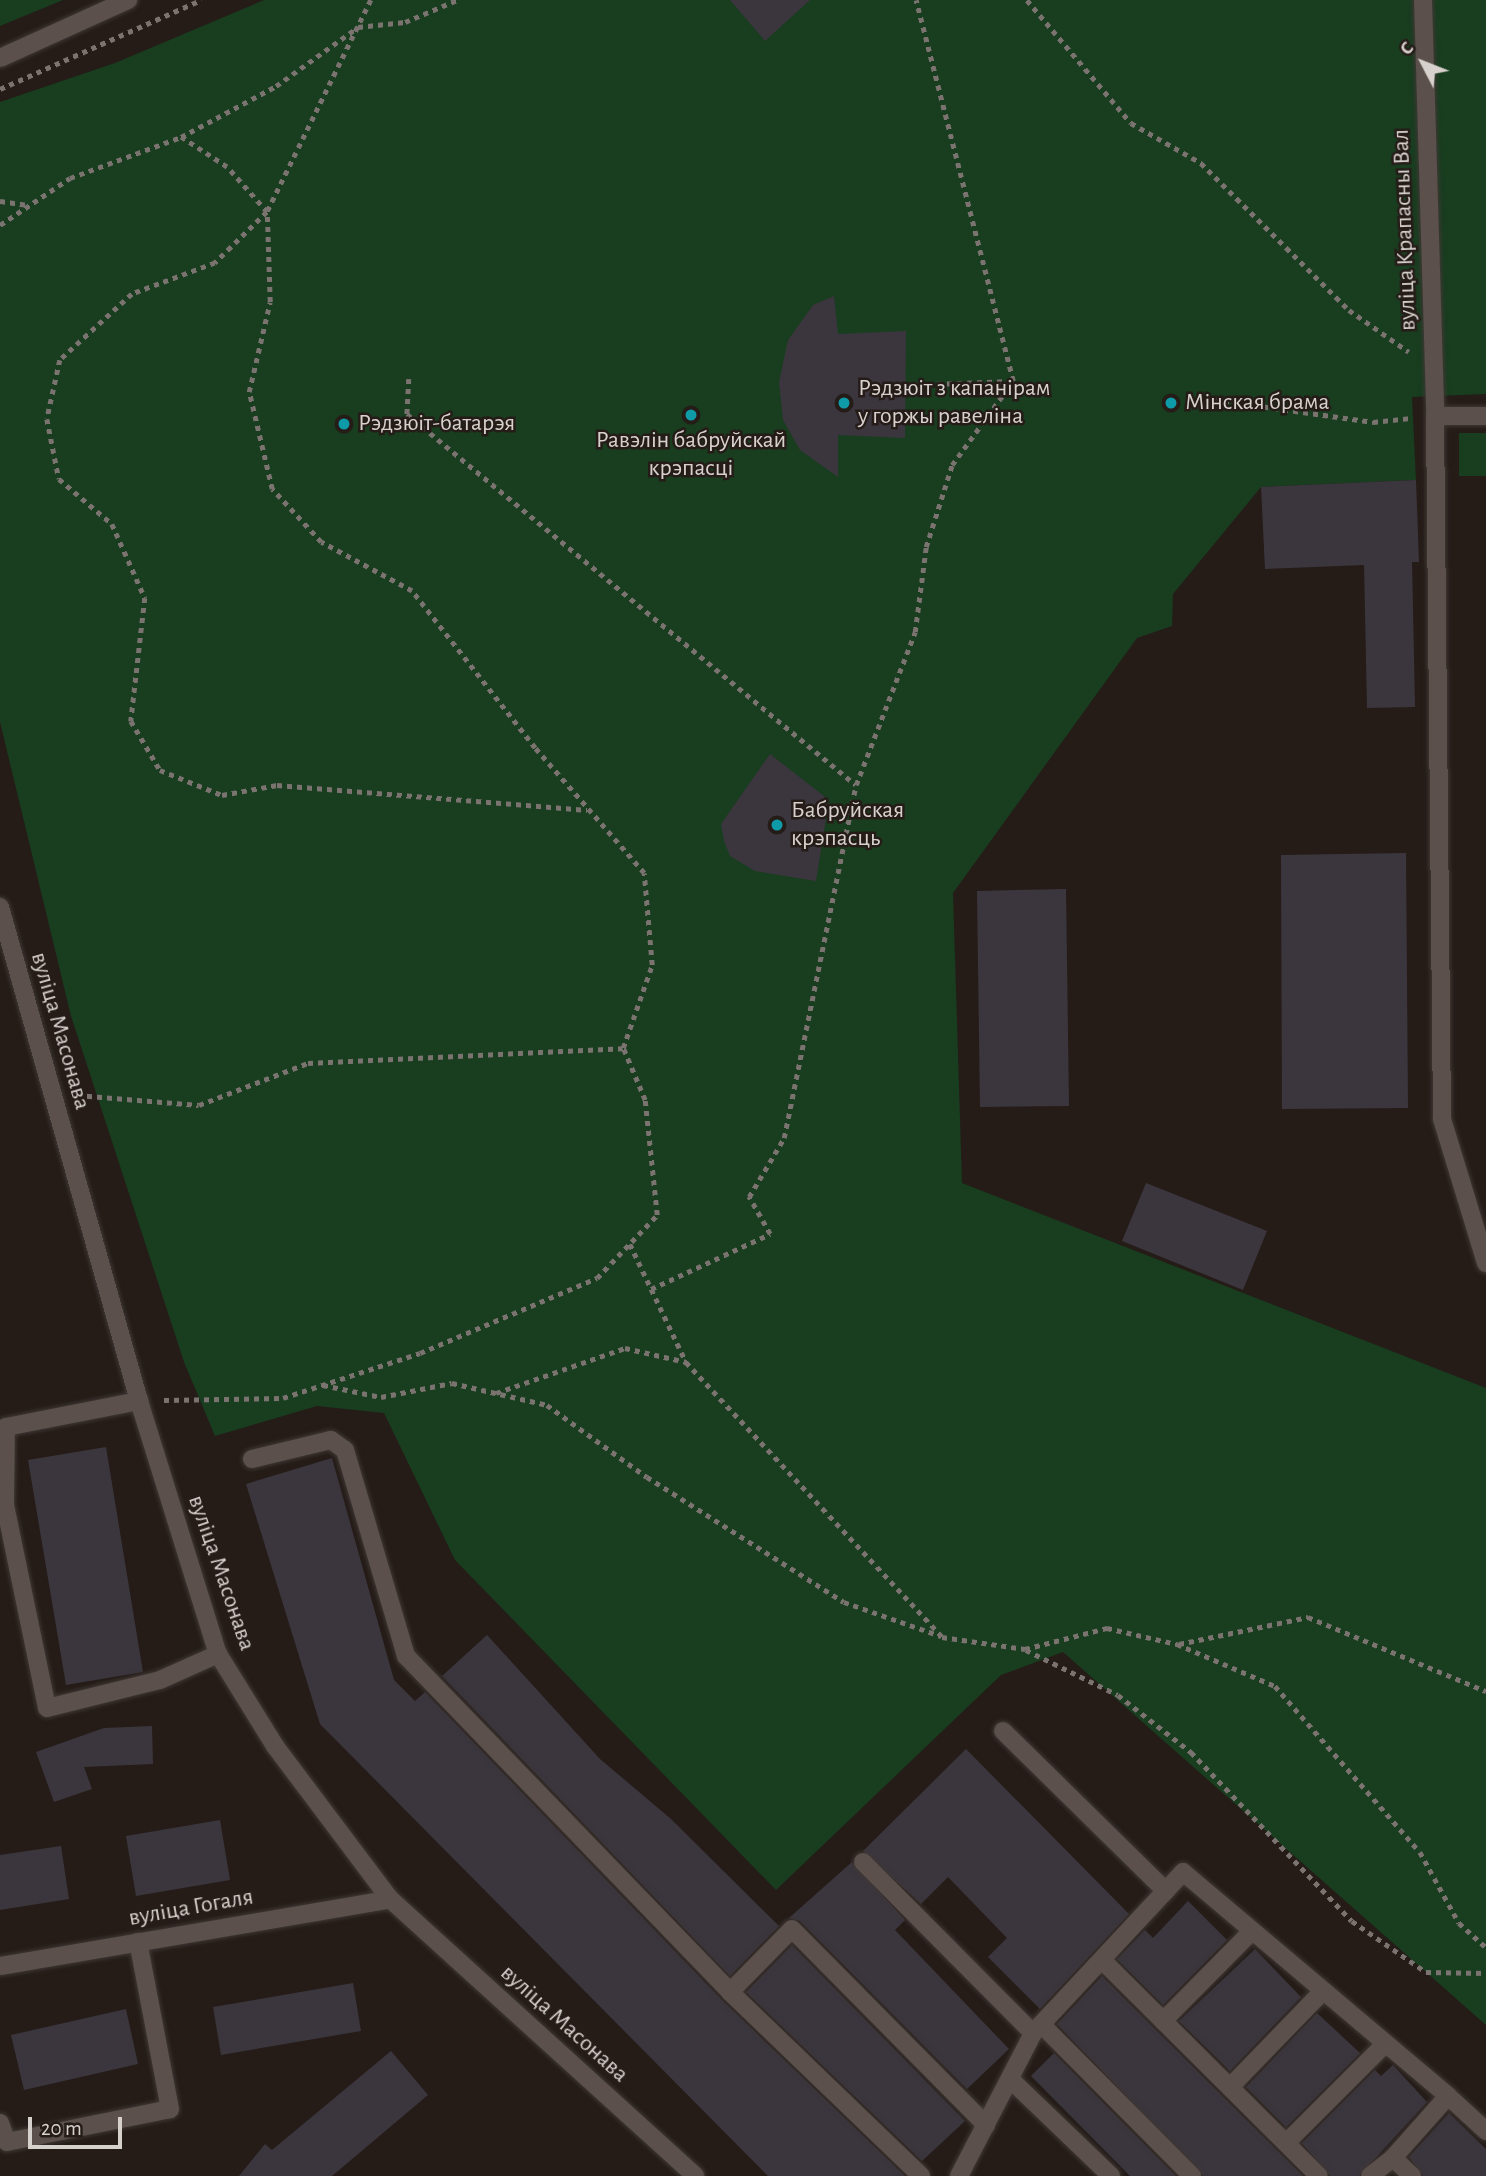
<!DOCTYPE html>
<html>
<head>
<meta charset="utf-8">
<style>
  body { margin:0 }
  #map { position:relative; width:1486px; height:2176px; overflow:hidden; background:#251c18; font-family:"Alegreya Sans",sans-serif }
  div>[style] { position:absolute }
  .green>* { inset:0; background:#183d1f }
  .building>* { inset:0; background:#3b363e }
  .path>* { height:4.5px; margin-top:-2.25px; transform-origin:0; background:repeating-linear-gradient(90deg,#7b7370 0 5px,transparent 0 10px) }
  .roads { filter:drop-shadow(0 0 2px #3e3734) drop-shadow(0 0 2px #3e3734) }
  .minor>* { height:18px; margin:-9px; padding:0 9px; transform-origin:9px; border-radius:9px; background:#5b504b }
  .dots>* { width:19px; height:19px; translate:-50% -50%; box-sizing:border-box; border:4px solid #251c18; border-radius:50% }
  span { translate:-50% -50%; white-space:nowrap; text-align:center; line-height:1.15; -webkit-text-stroke:5px #251c18; paint-order:stroke }
  .street-label { font-size:24px; color:#d7d1ce }
  .poi-label { font-size:24px; color:#d7d1ce }
  .left { translate:0 -50%; text-align:left }
  .north { position:absolute; left:1388px; top:28px; width:70px; height:70px; -webkit-text-stroke:5px #251c18; paint-order:stroke; rotate:312deg; font-size:19px; font-weight:700; line-height:28px; text-align:center; color:#d7d1ce }
  .north::after { content:''; display:block; margin:auto; width:24px; height:32px; background:#d7d1ce; clip-path:polygon(50% 0,100% 100%,50% 72%,0 100%) }
  .scale { position:absolute; left:28px; top:2117px; width:94px; height:32px; box-sizing:border-box; border:4px solid #d7d1ce; border-top:0; padding-left:9px; font-size:21px; line-height:24px; white-space:nowrap; color:#d7d1ce; -webkit-text-stroke:5px #251c18; paint-order:stroke }
</style>
</head>
<body>
<div id="map">
  <div class="green">
    <div style="clip-path:polygon(0 0,63px 0,0 26px)"></div>
    <div style="clip-path:polygon(264px 0,1486px 0,1486px 394px,1412px 397px,1416px 480px,1261px 487px,1173px 594px,1172px 626px,1137px 638px,953px 893px,962px 1183px,1486px 1388px,1486px 2025px,1063px 1652px,1001px 1675px,776px 1890px,455px 1560px,384px 1413px,317px 1406px,215px 1436px,184px 1362px,71px 1016px,0 722px,0 102px,115px 63px)"></div>
    <div style="clip-path:polygon(1459px 433px,1486px 433px,1486px 476px,1459px 476px)"></div>
  </div>
  <div class="building">
    <div style="clip-path:polygon(730px 0,810px 0,765px 41px)"></div>
    <div style="clip-path:polygon(834px 296px,838px 334px,906px 331px,905px 438px,838px 435px,838px 477px,800px 450px,783px 420px,779px 382px,788px 340px,813px 305px)"></div>
    <div style="clip-path:polygon(1416px 480px,1419px 562px,1412px 562px,1415px 707px,1367px 708px,1364px 565px,1265px 569px,1261px 487px)"></div>
    <div style="clip-path:polygon(770px 754px,829px 800px,816px 881px,755px 871px,730px 856px,724px 841px,721px 824px)"></div>
    <div style="clip-path:polygon(1406px 853px,1408px 1108px,1282px 1109px,1281px 855px)"></div>
    <div style="clip-path:polygon(1066px 889px,1069px 1106px,980px 1107px,977px 891px)"></div>
    <div style="clip-path:polygon(1146px 1183px,1267px 1231px,1243px 1290px,1122px 1241px)"></div>
    <div style="clip-path:polygon(106px 1447px,143px 1672px,66px 1685px,28px 1460px)"></div>
    <div style="clip-path:polygon(332px 1458px,394px 1680px,415px 1701px,425px 1692px,722px 2000px,905px 2176px,768px 2176px,320px 1724px,246px 1484px)"></div>
    <div style="clip-path:polygon(487px 1635px,600px 1759px,671px 1819px,779px 1926px,730px 1976px,442px 1676px)"></div>
    <div style="clip-path:polygon(152px 1726px,153px 1764px,84px 1767px,92px 1789px,54px 1802px,36px 1752px,104px 1728px)"></div>
    <div style="clip-path:polygon(966px 1749px,1129px 1914px,1040px 2009px,988px 1957px,1007px 1938px,948px 1877px,921px 1904px,863px 1851px)"></div>
    <div style="clip-path:polygon(220px 1820px,230px 1880px,136px 1896px,126px 1836px)"></div>
    <div style="clip-path:polygon(61px 1846px,69px 1899px,0 1910px,0 1855px)"></div>
    <div style="clip-path:polygon(852px 1862px,905px 1920px,895px 1930px,1009px 2049px,967px 2089px,800px 1921px,789px 1918px)"></div>
    <div style="clip-path:polygon(1188px 1901px,1227px 1940px,1163px 2005px,1117px 1959px,1145px 1930px,1153px 1938px)"></div>
    <div style="clip-path:polygon(792px 1945px,965px 2121px,922px 2161px,746px 1992px)"></div>
    <div style="clip-path:polygon(1255px 1949px,1301px 1997px,1230px 2071px,1179px 2021px)"></div>
    <div style="clip-path:polygon(1102px 1976px,1156px 2030px,1303px 2176px,1203px 2176px,1057px 2024px)"></div>
    <div style="clip-path:polygon(353px 1983px,361px 2031px,221px 2055px,213px 2007px)"></div>
    <div style="clip-path:polygon(126px 2009px,138px 2064px,24px 2090px,11px 2035px)"></div>
    <div style="clip-path:polygon(1317px 2013px,1360px 2053px,1286px 2127px,1246px 2087px)"></div>
    <div style="clip-path:polygon(391px 2051px,428px 2095px,332px 2176px,239px 2176px,265px 2144px,272px 2150px)"></div>
    <div style="clip-path:polygon(1054px 2053px,1176px 2176px,1130px 2176px,1031px 2076px)"></div>
    <div style="clip-path:polygon(1393px 2065px,1427px 2102px,1359px 2176px,1330px 2176px,1302px 2143px,1375px 2070px,1381px 2076px)"></div>
    <div style="clip-path:polygon(1449px 2113px,1486px 2149px,1486px 2176px,1423px 2176px,1409px 2157px)"></div>
  </div>
  <div class="path">
    <div style="left:371px;top:0;width:236px;rotate:116.1deg"></div>
    <div style="left:267px;top:212px;width:73px;rotate:135.6deg"></div>
    <div style="left:215px;top:263px;width:89px;rotate:159.5deg"></div>
    <div style="left:132px;top:294px;width:98px;rotate:137.5deg"></div>
    <div style="left:60px;top:360px;width:60px;rotate:102.4deg"></div>
    <div style="left:47px;top:419px;width:61px;rotate:78.7deg"></div>
    <div style="left:59px;top:479px;width:70px;rotate:40.3deg"></div>
    <div style="left:112px;top:524px;width:81px;rotate:66deg"></div>
    <div style="left:145px;top:598px;width:124px;rotate:96.5deg"></div>
    <div style="left:131px;top:721px;width:57px;rotate:59.4deg"></div>
    <div style="left:160px;top:770px;width:67px;rotate:22deg"></div>
    <div style="left:222px;top:795px;width:56px;rotate:-10.3deg"></div>
    <div style="left:277px;top:785px;width:311px;rotate:4.6deg"></div>
    <div style="left:1027px;top:0;width:161px;rotate:49.8deg"></div>
    <div style="left:1131px;top:123px;width:81px;rotate:29.7deg"></div>
    <div style="left:1201px;top:163px;width:209px;rotate:44.8deg"></div>
    <div style="left:1349px;top:310px;width:73px;rotate:35deg"></div>
    <div style="left:0;top:89px;width:220px;rotate:-23.9deg"></div>
    <div style="left:0;top:201px;width:30px;rotate:8deg"></div>
    <div style="left:0;top:225px;width:84px;rotate:-33.9deg"></div>
    <div style="left:70px;top:178px;width:118px;rotate:-20.3deg"></div>
    <div style="left:181px;top:137px;width:108px;rotate:-28.2deg"></div>
    <div style="left:276px;top:86px;width:101px;rotate:-35.7deg"></div>
    <div style="left:358px;top:27px;width:47px;rotate:-6.1deg"></div>
    <div style="left:405px;top:22px;width:56px;rotate:-22.9deg"></div>
    <div style="left:409px;top:379px;width:35px;rotate:93deg"></div>
    <div style="left:407px;top:414px;width:582px;rotate:39.57deg"></div>
    <div style="left:907px;top:385px;width:106px;rotate:-2.2deg"></div>
    <div style="left:1013px;top:381px;width:393px;rotate:-104.3deg"></div>
    <div style="left:1204px;top:398px;width:171px;rotate:8.1deg"></div>
    <div style="left:1373px;top:422px;width:37px;rotate:-6deg"></div>
    <div style="left:77px;top:1095px;width:122px;rotate:4.7deg"></div>
    <div style="left:199px;top:1105px;width:117px;rotate:-21.1deg"></div>
    <div style="left:308px;top:1063px;width:315px;rotate:-2.7deg"></div>
    <div style="left:630px;top:1244px;width:131px;rotate:64.6deg"></div>
    <div style="left:686px;top:1362px;width:376px;rotate:47deg"></div>
    <div style="left:942px;top:1637px;width:84px;rotate:8.2deg"></div>
    <div style="left:1025px;top:1649px;width:85px;rotate:-14.4deg"></div>
    <div style="left:1107px;top:1628px;width:72px;rotate:12.9deg"></div>
    <div style="left:1177px;top:1644px;width:107px;rotate:23.2deg"></div>
    <div style="left:1275px;top:1686px;width:220px;rotate:48.9deg"></div>
    <div style="left:1420px;top:1852px;width:81px;rotate:61.2deg"></div>
    <div style="left:1459px;top:1923px;width:36px;rotate:42deg"></div>
    <div style="left:651px;top:1289px;width:131px;rotate:-24.8deg"></div>
    <div style="left:770px;top:1234px;width:43px;rotate:-119.6deg"></div>
    <div style="left:749px;top:1197px;width:69px;rotate:-59.3deg"></div>
    <div style="left:784px;top:1138px;width:360px;rotate:-78.5deg"></div>
    <div style="left:856px;top:785px;width:164px;rotate:-68.9deg"></div>
    <div style="left:915px;top:632px;width:86px;rotate:-82.6deg"></div>
    <div style="left:926px;top:547px;width:86px;rotate:-72.4deg"></div>
    <div style="left:952px;top:465px;width:104px;rotate:-54deg"></div>
    <div style="left:323px;top:1385px;width:59px;rotate:11.7deg"></div>
    <div style="left:381px;top:1397px;width:72px;rotate:-11.2deg"></div>
    <div style="left:452px;top:1383px;width:98px;rotate:13deg"></div>
    <div style="left:547px;top:1405px;width:123px;rotate:35.8deg"></div>
    <div style="left:647px;top:1477px;width:233px;rotate:32.4deg"></div>
    <div style="left:844px;top:1602px;width:103px;rotate:19.3deg"></div>
    <div style="left:496px;top:1393px;width:137px;rotate:-19.2deg"></div>
    <div style="left:625px;top:1348px;width:63px;rotate:12.9deg"></div>
    <div style="left:164px;top:1400px;width:119px;rotate:-1deg"></div>
    <div style="left:283px;top:1398px;width:144px;rotate:-18.2deg"></div>
    <div style="left:420px;top:1353px;width:192px;rotate:-23deg"></div>
    <div style="left:597px;top:1278px;width:87px;rotate:-46.4deg"></div>
    <div style="left:657px;top:1215px;width:116px;rotate:-96deg"></div>
    <div style="left:645px;top:1100px;width:56px;rotate:-112.9deg"></div>
    <div style="left:623px;top:1048px;width:88px;rotate:-70.7deg"></div>
    <div style="left:652px;top:965px;width:92px;rotate:-95deg"></div>
    <div style="left:644px;top:873px;width:166px;rotate:-131.1deg"></div>
    <div style="left:535px;top:748px;width:199px;rotate:-128.1deg"></div>
    <div style="left:412px;top:591px;width:103px;rotate:-151.7deg"></div>
    <div style="left:321px;top:542px;width:72px;rotate:-132.8deg"></div>
    <div style="left:272px;top:489px;width:100px;rotate:-103.3deg"></div>
    <div style="left:249px;top:392px;width:92px;rotate:-76.9deg"></div>
    <div style="left:270px;top:302px;width:90px;rotate:-91.9deg"></div>
    <div style="left:267px;top:212px;width:60px;rotate:-131.6deg"></div>
    <div style="left:227px;top:167px;width:55px;rotate:-146.9deg"></div>
    <div style="left:1179px;top:1644px;width:132px;rotate:-11.8deg"></div>
    <div style="left:1308px;top:1617px;width:193px;rotate:22.6deg"></div>
    <div style="left:1026px;top:1650px;width:102px;rotate:26.1deg"></div>
    <div style="left:1118px;top:1695px;width:93px;rotate:38deg"></div>
    <div style="left:1191px;top:1752px;width:233px;rotate:46.4deg"></div>
    <div style="left:1352px;top:1921px;width:90px;rotate:34.6deg"></div>
    <div style="left:1426px;top:1972px;width:60px;rotate:1deg"></div>
  </div>
  <div class="roads">
    <div class="minor">
      <div style="left:1423px;top:0;width:416px;rotate:88.3deg"></div>
      <div style="left:1435px;top:416px;width:703px;rotate:89.43deg"></div>
      <div style="left:1442px;top:1119px;width:151px;rotate:73deg"></div>
      <div style="left:0;top:58px;width:141px;rotate:-24.4deg"></div>
      <div style="left:1435px;top:416px;width:51px"></div>
      <div style="left:0;top:907px;width:513px;rotate:74.28deg"></div>
      <div style="left:139px;top:1401px;width:265px;rotate:72.7deg"></div>
      <div style="left:218px;top:1654px;width:108px;rotate:58.2deg"></div>
      <div style="left:275px;top:1746px;width:191px;rotate:53.1deg"></div>
      <div style="left:390px;top:1899px;width:412px;rotate:42.2deg"></div>
      <div style="left:252px;top:1459px;width:81px;rotate:-13.5deg"></div>
      <div style="left:331px;top:1440px;width:17px;rotate:36deg"></div>
      <div style="left:345px;top:1450px;width:215px;rotate:73.5deg"></div>
      <div style="left:406px;top:1656px;width:467px;rotate:46deg"></div>
      <div style="left:730px;top:1992px;width:265px;rotate:43.9deg"></div>
      <div style="left:0;top:1505px;width:5px"></div>
      <div style="left:5px;top:1505px;width:207px;rotate:78.3deg"></div>
      <div style="left:47px;top:1708px;width:116px;rotate:-13.9deg"></div>
      <div style="left:160px;top:1680px;width:64px;rotate:-24.1deg"></div>
      <div style="left:5px;top:1505px;width:78px;rotate:-89.3deg"></div>
      <div style="left:6px;top:1427px;width:136px;rotate:-11.1deg"></div>
      <div style="left:1003px;top:1731px;width:228px;rotate:44.5deg"></div>
      <div style="left:863px;top:1862px;width:241px;rotate:45.2deg"></div>
      <div style="left:1102px;top:1960px;width:306px;rotate:44.9deg"></div>
      <div style="left:0;top:1966px;width:396px;rotate:-9.7deg"></div>
      <div style="left:730px;top:1992px;width:88px;rotate:-45.5deg"></div>
      <div style="left:792px;top:1929px;width:276px;rotate:45.3deg"></div>
      <div style="left:1163px;top:2021px;width:127px;rotate:-45.3deg"></div>
      <div style="left:1042px;top:2025px;width:213px;rotate:45.2deg"></div>
      <div style="left:1010px;top:2079px;width:140px;rotate:43.8deg"></div>
      <div style="left:1230px;top:2087px;width:134px;rotate:-45.9deg"></div>
      <div style="left:1448px;top:2096px;width:52px;rotate:42.6deg"></div>
      <div style="left:0;top:2123px;width:20px;rotate:70deg"></div>
      <div style="left:7px;top:2142px;width:166px;rotate:-11.4deg"></div>
      <div style="left:170px;top:2109px;width:170px;rotate:-100.8deg"></div>
      <div style="left:1286px;top:2143px;width:140px;rotate:-45deg"></div>
      <div style="left:1393px;top:2158px;width:26px;rotate:43deg"></div>
      <div style="left:959px;top:2176px;width:161px;rotate:-62.6deg"></div>
      <div style="left:1033px;top:2033px;width:220px;rotate:-47deg"></div>
      <div style="left:1183px;top:1872px;width:347px;rotate:40.2deg"></div>
      <div style="left:1448px;top:2096px;width:83px;rotate:131.6deg"></div>
      <div style="left:1393px;top:2158px;width:29px;rotate:142deg"></div>
    </div>
  </div>
  <div class="dots">
    <div style="left:844px;top:403px;background:#0f9aa8"></div>
    <div style="left:1171px;top:403px;background:#0f9aa8"></div>
    <div style="left:691px;top:415px;background:#0f9aa8"></div>
    <div style="left:344px;top:424px;background:#0f9aa8"></div>
    <div style="left:777px;top:825px;background:#0f9aa8"></div>
  </div>
  <div class="street-label">
    <span style="left:1405px;top:230px;rotate:-92deg">вуліца Крапасны Вал</span>
    <span style="left:60px;top:1031px;rotate:74deg">вуліца Масонава</span>
    <span style="left:221px;top:1573px;rotate:71deg">вуліца Масонава</span>
    <span style="left:191px;top:1908px;rotate:-10deg">вуліца Гогаля</span>
    <span style="left:564px;top:2024px;rotate:42deg">вуліца Масонава</span>
  </div>
  <div class="poi-label">
    <span class="left" style="left:858px;top:403px">Рэдзюіт з капанірам<br>у горжы равеліна</span>
    <span class="left" style="left:1185px;top:403px">Мінская брама</span>
    <span class="left" style="left:358px;top:424px">Рэдзюіт-батарэя</span>
    <span style="left:691px;top:455px">Равэлін бабруйскай<br>крэпасці</span>
    <span class="left" style="left:791px;top:825px">Бабруйская<br>крэпасць</span>
  </div>
  <div class="north">С</div>
  <div class="scale">20 m</div>
</div>
</body>
</html>
